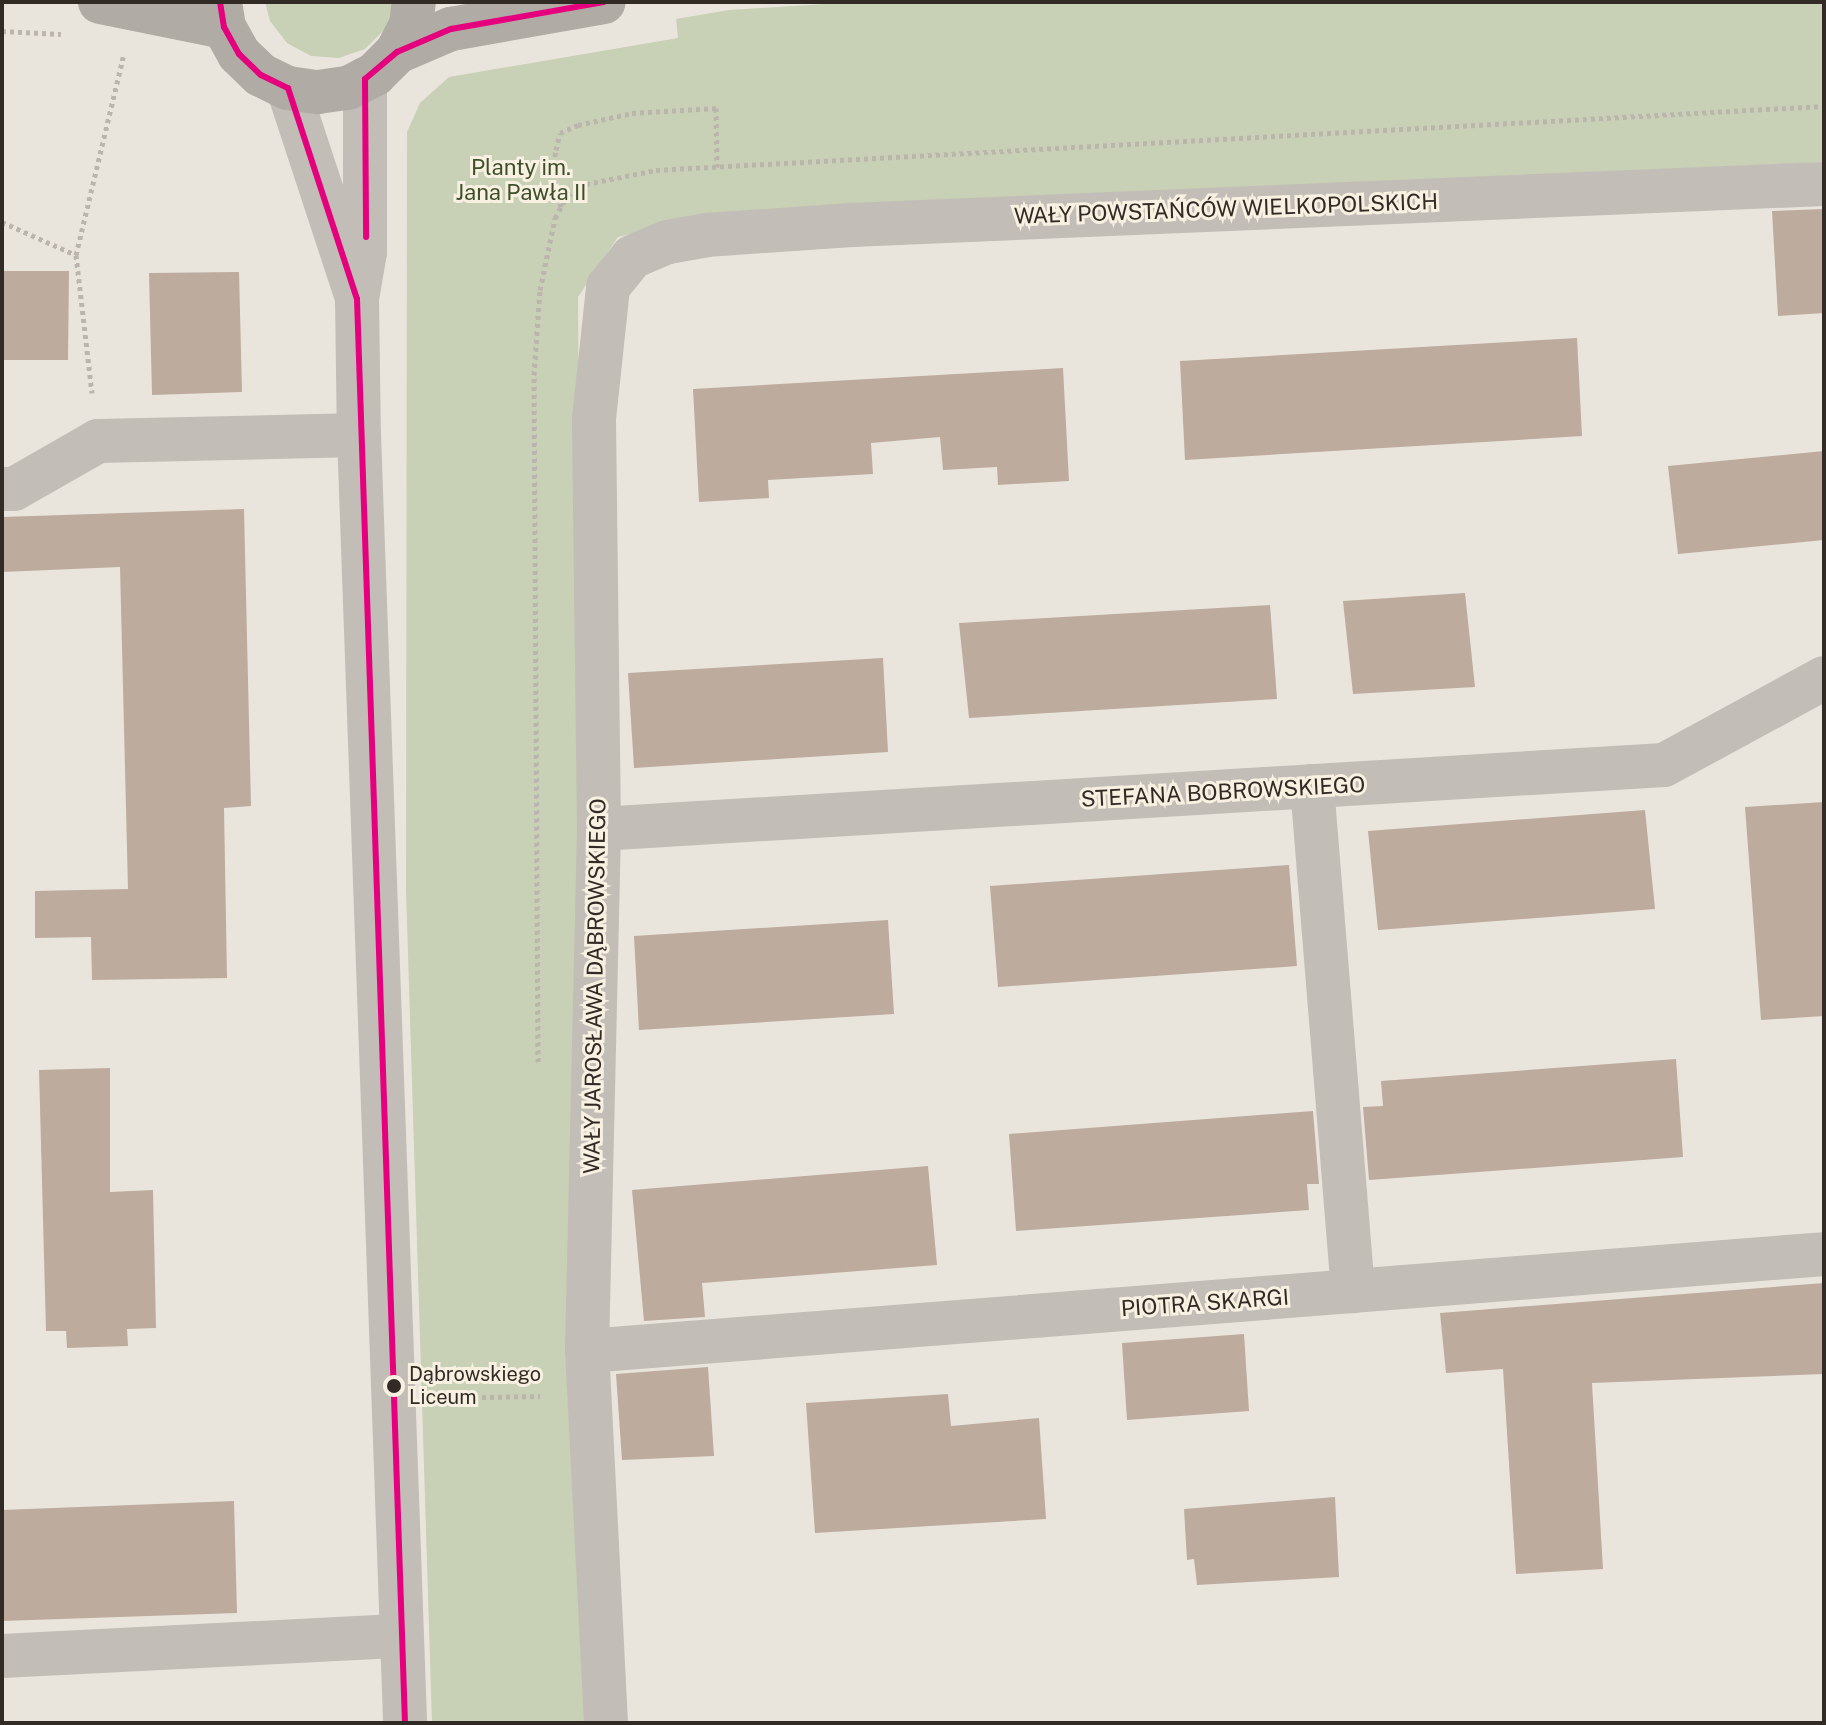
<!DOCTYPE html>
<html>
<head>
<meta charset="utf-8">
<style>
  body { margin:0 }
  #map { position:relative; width:1826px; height:1725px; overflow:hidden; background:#eae5dc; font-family:"Public Sans",sans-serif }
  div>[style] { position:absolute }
  .green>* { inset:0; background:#c8d0b6 }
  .building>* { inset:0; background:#bdab9e }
  .path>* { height:5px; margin-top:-2.5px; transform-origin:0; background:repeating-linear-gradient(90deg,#bbb5ae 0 4px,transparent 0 8px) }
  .minor>* { height:44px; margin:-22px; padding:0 22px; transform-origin:22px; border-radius:22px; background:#c2bdb6 }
  .major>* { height:44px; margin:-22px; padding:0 22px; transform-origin:22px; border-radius:22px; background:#b1aba5 }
  .bus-1>* { height:6px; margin:-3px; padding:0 3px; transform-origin:3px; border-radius:3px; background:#e5007d }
  .dots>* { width:22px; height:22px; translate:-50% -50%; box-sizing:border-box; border:4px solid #f8f1e2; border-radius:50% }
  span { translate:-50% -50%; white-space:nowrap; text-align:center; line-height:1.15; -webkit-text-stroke:6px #f8f1e2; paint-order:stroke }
  .bus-label { font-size:20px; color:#322b25 }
  .left { translate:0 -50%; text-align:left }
  .park-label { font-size:22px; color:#3d4f29 }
  .street-label { font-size:22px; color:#322b25 }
  .frame { position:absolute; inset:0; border:4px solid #322b25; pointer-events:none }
</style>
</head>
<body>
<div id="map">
  <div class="green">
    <div style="clip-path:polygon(265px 2px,395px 2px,395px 3px,385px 29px,365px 49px,339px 58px,311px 56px,287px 43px,270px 21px)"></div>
    <div style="clip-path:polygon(857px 2px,1824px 2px,1824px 162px,715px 214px,618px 237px,578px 297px,586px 1723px,432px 1723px,406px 890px,407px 132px,420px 103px,449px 77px,678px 38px,676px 19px,729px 10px)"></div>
  </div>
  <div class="building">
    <div style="clip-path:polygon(1824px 209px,1824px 313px,1778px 316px,1772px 211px)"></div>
    <div style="clip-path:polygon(2px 271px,69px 271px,68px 360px,2px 360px)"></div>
    <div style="clip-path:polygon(239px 272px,242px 392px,152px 395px,149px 273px)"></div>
    <div style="clip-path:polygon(1577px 338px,1582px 436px,1185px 460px,1180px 361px)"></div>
    <div style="clip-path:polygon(1063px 368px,1069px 481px,998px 485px,997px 467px,943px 470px,940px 437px,871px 443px,873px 474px,768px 480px,769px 498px,699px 502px,693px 389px)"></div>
    <div style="clip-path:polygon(1824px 451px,1824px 540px,1678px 554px,1668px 466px)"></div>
    <div style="clip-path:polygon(244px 509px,251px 806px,224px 808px,227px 978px,92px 980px,91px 937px,35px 938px,35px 891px,128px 889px,120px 567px,2px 572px,2px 517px)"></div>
    <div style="clip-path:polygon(1465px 593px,1475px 687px,1353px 694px,1343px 601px)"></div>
    <div style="clip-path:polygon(1270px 605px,1277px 699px,969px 718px,959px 623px)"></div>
    <div style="clip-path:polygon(883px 658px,888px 752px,634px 768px,628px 673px)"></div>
    <div style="clip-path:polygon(1824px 802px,1824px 1016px,1761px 1020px,1745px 807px)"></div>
    <div style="clip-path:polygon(1645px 810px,1655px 909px,1378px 930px,1368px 831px)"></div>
    <div style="clip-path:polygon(1289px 865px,1297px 966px,998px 987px,990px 886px)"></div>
    <div style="clip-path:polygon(888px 920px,894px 1014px,639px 1030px,634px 936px)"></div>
    <div style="clip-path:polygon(1676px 1059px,1683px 1157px,1369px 1180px,1363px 1107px,1383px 1106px,1381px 1081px)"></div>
    <div style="clip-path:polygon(110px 1068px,110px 1192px,153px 1190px,156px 1328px,127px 1329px,128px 1346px,67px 1348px,66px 1331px,46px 1331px,39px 1070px)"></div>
    <div style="clip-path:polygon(1313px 1111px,1319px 1184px,1307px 1184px,1309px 1210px,1016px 1231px,1009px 1134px)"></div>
    <div style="clip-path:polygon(928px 1166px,937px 1265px,702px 1283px,705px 1317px,644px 1321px,632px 1190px)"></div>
    <div style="clip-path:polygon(1824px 1283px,1824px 1374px,1592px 1383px,1603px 1569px,1516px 1574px,1503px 1369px,1446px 1373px,1440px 1313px)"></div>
    <div style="clip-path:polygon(1244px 1334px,1249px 1411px,1127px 1420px,1122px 1343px)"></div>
    <div style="clip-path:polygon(708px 1367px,714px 1456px,622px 1460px,616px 1374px)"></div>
    <div style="clip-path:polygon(948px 1394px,951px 1426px,1039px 1418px,1046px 1519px,815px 1533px,806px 1403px)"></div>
    <div style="clip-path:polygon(1335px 1497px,1339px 1577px,1197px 1585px,1194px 1559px,1187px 1560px,1184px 1509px)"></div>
    <div style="clip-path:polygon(234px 1501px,237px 1613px,2px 1621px,2px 1510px)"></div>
  </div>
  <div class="path">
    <div style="left:2px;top:31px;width:59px;rotate:2.9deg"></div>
    <div style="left:561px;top:207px;width:36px;rotate:-104deg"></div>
    <div style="left:552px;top:172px;width:22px;rotate:-80deg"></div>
    <div style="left:556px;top:150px;width:17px;rotate:-77deg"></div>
    <div style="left:560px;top:133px;width:20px;rotate:-24deg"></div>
    <div style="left:578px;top:125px;width:55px;rotate:-12.5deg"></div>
    <div style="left:632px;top:113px;width:84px;rotate:-3.4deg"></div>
    <div style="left:716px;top:108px;width:59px;rotate:89deg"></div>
    <div style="left:2px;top:222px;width:81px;rotate:24deg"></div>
    <div style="left:76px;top:255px;width:139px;rotate:83.4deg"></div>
    <div style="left:76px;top:255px;width:204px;rotate:-76.6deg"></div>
    <div style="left:538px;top:1062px;width:687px;rotate:-90.33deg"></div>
    <div style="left:534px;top:375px;width:85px;rotate:-86deg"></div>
    <div style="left:540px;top:290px;width:74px;rotate:-78.2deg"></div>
    <div style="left:555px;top:218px;width:26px;rotate:-61deg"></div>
    <div style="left:568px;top:195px;width:21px;rotate:-31deg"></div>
    <div style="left:586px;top:184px;width:71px;rotate:-11.3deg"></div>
    <div style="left:656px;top:170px;width:1170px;rotate:-3.14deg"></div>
    <div style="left:442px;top:1398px;width:98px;rotate:-1.2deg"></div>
  </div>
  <div class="minor">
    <div style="left:365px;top:79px;width:173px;rotate:90deg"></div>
    <div style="left:365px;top:252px;width:48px;rotate:99.7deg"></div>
    <div style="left:357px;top:299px;width:136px;rotate:89.2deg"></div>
    <div style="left:359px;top:435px;width:1289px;rotate:87.95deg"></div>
    <div style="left:288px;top:88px;width:218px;rotate:71.8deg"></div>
    <div style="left:2px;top:489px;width:12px"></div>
    <div style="left:14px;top:489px;width:97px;rotate:-29.7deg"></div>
    <div style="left:98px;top:441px;width:261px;rotate:-1.3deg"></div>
    <div style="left:1312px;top:786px;width:507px;rotate:85.36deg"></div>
    <div style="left:599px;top:829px;width:1067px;rotate:-3.44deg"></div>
    <div style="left:1664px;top:765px;width:182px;rotate:-28.5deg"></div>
    <div style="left:587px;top:1351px;width:1241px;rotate:-4.48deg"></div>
    <div style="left:2px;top:1656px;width:399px;rotate:-2.9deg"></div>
    <div style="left:606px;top:1723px;width:372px;rotate:-92.9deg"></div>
    <div style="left:587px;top:1351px;width:522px;rotate:-88.68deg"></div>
    <div style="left:599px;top:829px;width:410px;rotate:-90.7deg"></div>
    <div style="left:594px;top:419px;width:133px;rotate:-83.9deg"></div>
    <div style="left:608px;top:287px;width:38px;rotate:-51deg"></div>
    <div style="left:632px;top:257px;width:39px;rotate:-23deg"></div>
    <div style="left:668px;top:242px;width:39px;rotate:-10deg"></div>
    <div style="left:706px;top:235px;width:146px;rotate:-3.9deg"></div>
    <div style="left:852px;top:225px;width:973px;rotate:-2.42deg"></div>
  </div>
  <div class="major">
    <div style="left:100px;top:2px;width:126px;rotate:11.4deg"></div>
    <div style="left:220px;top:2px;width:25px;rotate:81deg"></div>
    <div style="left:224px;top:27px;width:31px;rotate:61deg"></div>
    <div style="left:239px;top:54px;width:30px;rotate:44deg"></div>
    <div style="left:261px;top:75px;width:30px;rotate:26deg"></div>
    <div style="left:288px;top:88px;width:30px;rotate:8deg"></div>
    <div style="left:318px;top:92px;width:30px;rotate:-8deg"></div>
    <div style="left:348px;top:88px;width:30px;rotate:-27deg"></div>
    <div style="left:375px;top:74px;width:31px;rotate:-45deg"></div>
    <div style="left:397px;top:52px;width:30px;rotate:-63deg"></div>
    <div style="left:411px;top:25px;width:23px;rotate:-83deg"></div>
    <div style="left:397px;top:52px;width:59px;rotate:-23.1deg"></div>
    <div style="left:451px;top:29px;width:155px;rotate:-10deg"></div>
  </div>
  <div class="bus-1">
    <div style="left:220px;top:2px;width:25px;rotate:81deg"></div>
    <div style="left:224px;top:27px;width:31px;rotate:61deg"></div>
    <div style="left:239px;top:54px;width:30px;rotate:44deg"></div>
    <div style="left:261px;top:75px;width:30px;rotate:26deg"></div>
    <div style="left:288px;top:88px;width:222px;rotate:71.9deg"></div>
    <div style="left:357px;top:299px;width:1425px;rotate:88.07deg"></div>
    <div style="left:365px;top:79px;width:158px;rotate:89.6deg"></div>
    <div style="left:365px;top:79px;width:42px;rotate:-40.2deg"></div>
    <div style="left:397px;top:52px;width:59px;rotate:-23.1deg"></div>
    <div style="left:451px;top:29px;width:155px;rotate:-10deg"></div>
  </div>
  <div class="dots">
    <div style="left:394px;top:1386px;background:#322b25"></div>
  </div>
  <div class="bus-label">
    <span class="left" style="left:409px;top:1386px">Dąbrowskiego<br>Liceum</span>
  </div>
  <div class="park-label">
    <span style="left:521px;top:180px">Planty im.<br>Jana Pawła II</span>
  </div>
  <div class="street-label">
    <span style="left:1226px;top:209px;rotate:-2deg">WAŁY POWSTAŃCÓW WIELKOPOLSKICH</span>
    <span style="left:1223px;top:792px;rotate:-3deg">STEFANA BOBROWSKIEGO</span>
    <span style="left:595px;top:986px;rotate:-89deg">WAŁY JAROSŁAWA DĄBROWSKIEGO</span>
    <span style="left:1205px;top:1303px;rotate:-4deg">PIOTRA SKARGI</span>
  </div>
  <div class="frame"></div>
</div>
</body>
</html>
